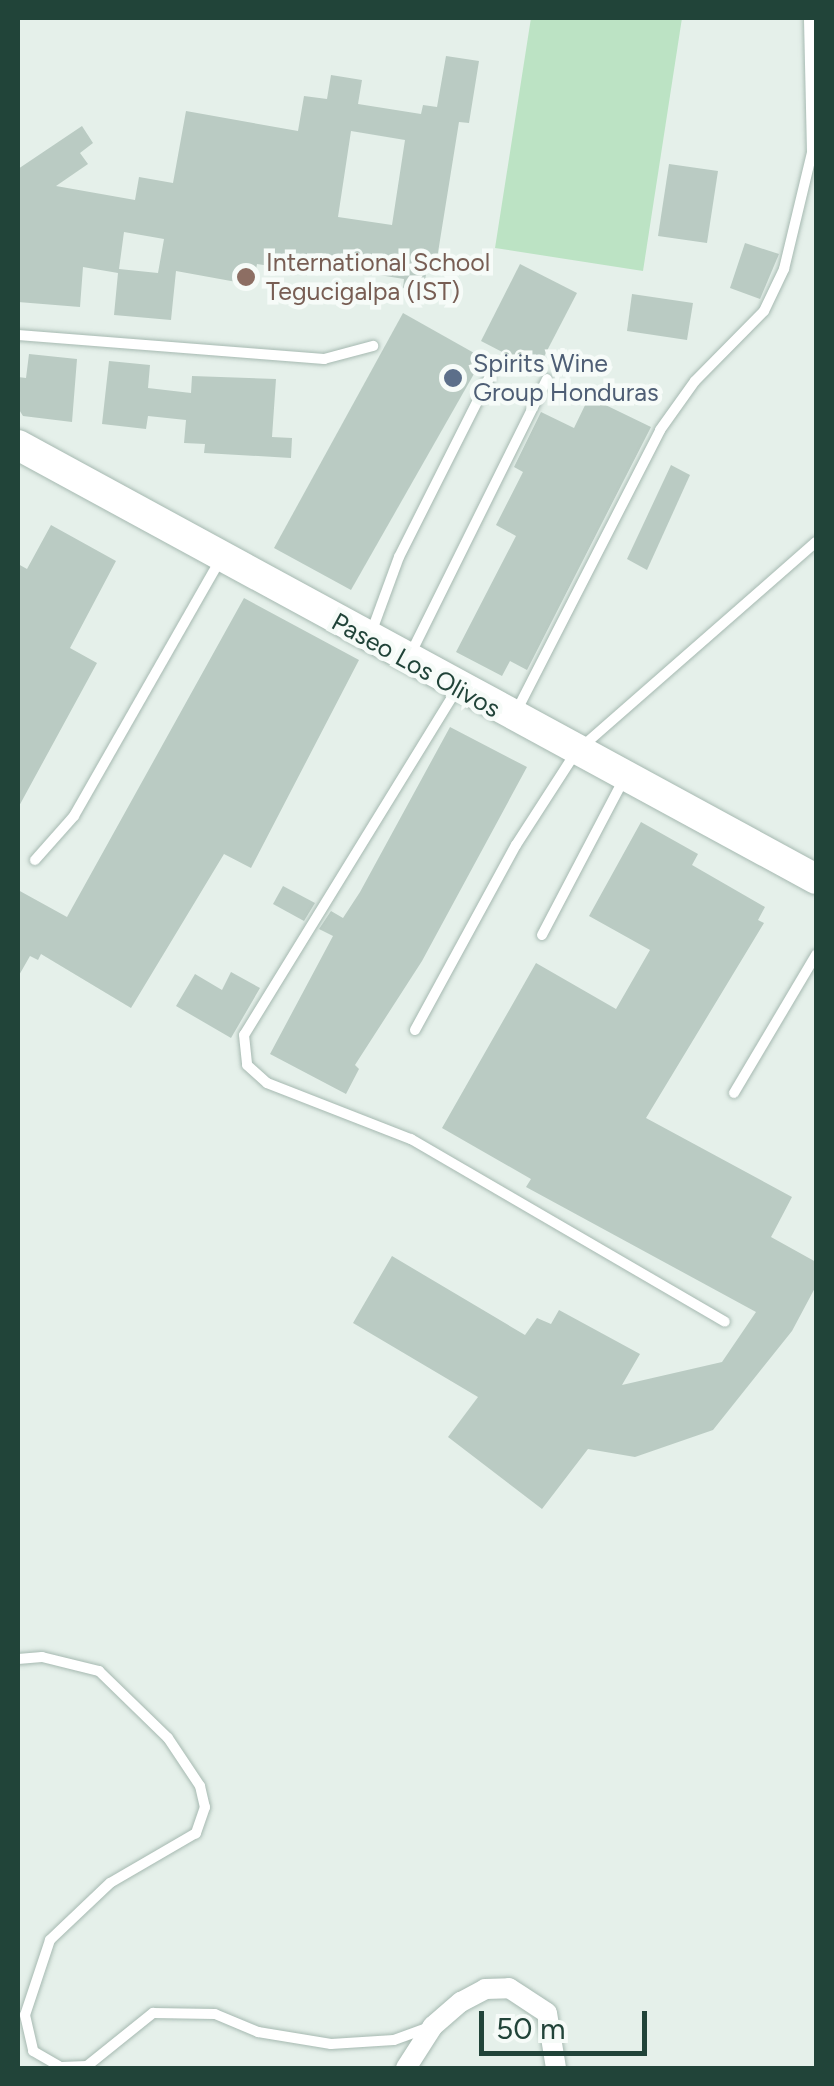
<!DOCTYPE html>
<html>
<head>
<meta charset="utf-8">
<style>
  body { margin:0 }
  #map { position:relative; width:834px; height:2086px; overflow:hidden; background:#e5f0ea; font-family:Figtree,sans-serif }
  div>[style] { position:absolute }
  .green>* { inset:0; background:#bce3c4 }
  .building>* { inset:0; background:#bacbc3 }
  .roads { filter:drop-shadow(0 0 2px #a6b9b1) drop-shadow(0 0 2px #a6b9b1) }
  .lane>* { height:10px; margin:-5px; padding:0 5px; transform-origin:5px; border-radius:5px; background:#fff }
  .street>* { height:20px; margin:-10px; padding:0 10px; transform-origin:10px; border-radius:10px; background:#fff }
  .secondary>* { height:30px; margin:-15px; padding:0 15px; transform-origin:15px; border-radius:15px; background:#fff }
  .dots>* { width:28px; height:28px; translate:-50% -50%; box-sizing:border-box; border:5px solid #f6fbf8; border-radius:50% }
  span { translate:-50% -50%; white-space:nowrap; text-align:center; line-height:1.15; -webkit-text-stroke:9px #f6fbf8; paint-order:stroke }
  .education-label { font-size:25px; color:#785e54 }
  .left { translate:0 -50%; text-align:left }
  .service-label { font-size:25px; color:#4e5e75 }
  .street-label { font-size:25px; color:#214439 }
  .frame { position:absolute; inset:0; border:20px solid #214439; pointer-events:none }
  .scale { position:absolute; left:479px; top:2011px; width:168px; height:45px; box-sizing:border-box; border:5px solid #214439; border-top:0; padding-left:12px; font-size:30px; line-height:35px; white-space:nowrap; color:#214439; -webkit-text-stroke:8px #f6fbf8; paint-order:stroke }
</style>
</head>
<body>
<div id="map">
  <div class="green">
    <div style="clip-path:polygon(531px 18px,682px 18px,643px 271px,495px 248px)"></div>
  </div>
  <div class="building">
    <div style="clip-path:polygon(evenodd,446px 56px,479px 61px,469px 123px,459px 122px,436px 265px,428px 263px,423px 292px,403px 288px,404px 279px,304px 263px,303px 271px,257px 264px,253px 285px,176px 271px,171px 320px,114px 315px,118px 273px,83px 267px,80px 307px,18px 302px,18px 169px,82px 126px,93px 143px,80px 153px,88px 164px,56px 186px,135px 200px,139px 177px,173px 183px,186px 111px,298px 131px,304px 96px,327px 99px,331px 75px,362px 80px,358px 104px,421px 114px,423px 105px,437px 107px,446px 56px,351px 131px,405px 140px,392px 225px,338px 217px,351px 131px,446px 56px,124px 232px,164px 239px,158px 273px,119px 269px,124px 232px)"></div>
    <div style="clip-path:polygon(669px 164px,718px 171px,707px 243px,658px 236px)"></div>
    <div style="clip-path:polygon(745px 243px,779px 254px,760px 299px,730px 288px)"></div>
    <div style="clip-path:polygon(520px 264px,577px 293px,537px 370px,481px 341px)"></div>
    <div style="clip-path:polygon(632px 294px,693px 303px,687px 340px,627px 331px)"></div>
    <div style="clip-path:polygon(403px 313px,483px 358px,351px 590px,274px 548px)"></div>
    <div style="clip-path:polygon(29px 354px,77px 359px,72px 422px,23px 416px,18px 408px,18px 377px,26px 378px)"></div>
    <div style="clip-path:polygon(109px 361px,150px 365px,148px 388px,191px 393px,192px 376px,276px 379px,272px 437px,292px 438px,291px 458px,204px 453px,205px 444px,184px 443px,186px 420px,148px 416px,146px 429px,102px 424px)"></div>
    <div style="clip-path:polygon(589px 397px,651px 427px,527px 670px,510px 661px,502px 676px,456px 652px,516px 536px,496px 525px,523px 472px,514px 467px,541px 412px,574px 428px)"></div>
    <div style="clip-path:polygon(671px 465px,690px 475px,647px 570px,627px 559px)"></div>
    <div style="clip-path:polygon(51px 525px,116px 561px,70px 648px,97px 663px,18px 808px,18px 564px,27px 569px)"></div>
    <div style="clip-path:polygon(244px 598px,359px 660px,251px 868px,224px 854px,131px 1008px,41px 954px,38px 960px,30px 956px,18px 977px,18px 890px,67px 917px)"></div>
    <div style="clip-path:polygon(450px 727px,527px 767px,422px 961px,355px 1065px,359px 1069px,346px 1094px,270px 1054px,333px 936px,319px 929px,331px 911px,343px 918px,360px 892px)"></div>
    <div style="clip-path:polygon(641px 822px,698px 854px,692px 865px,765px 907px,758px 920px,764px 923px,646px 1118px,792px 1197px,771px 1237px,816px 1262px,816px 1286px,792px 1331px,713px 1430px,635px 1457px,588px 1449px,542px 1509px,448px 1437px,478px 1397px,353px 1323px,392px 1256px,525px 1335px,537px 1318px,551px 1324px,559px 1310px,640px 1354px,622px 1385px,722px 1362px,756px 1312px,526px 1187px,531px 1179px,442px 1128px,536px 963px,616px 1009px,650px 950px,589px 916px)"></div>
    <div style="clip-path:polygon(283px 886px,315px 903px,304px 921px,273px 904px)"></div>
    <div style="clip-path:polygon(231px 972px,260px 988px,231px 1038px,176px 1006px,195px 974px,222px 990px)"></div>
  </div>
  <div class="roads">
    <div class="lane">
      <div style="left:18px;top:335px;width:307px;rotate:4.5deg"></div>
      <div style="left:324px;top:359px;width:51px;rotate:-14.9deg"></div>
      <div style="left:371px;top:633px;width:81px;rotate:-69.8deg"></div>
      <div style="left:399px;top:557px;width:203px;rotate:-63.3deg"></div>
      <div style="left:410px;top:655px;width:308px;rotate:-63.6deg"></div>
      <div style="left:457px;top:689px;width:406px;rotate:121.6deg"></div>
      <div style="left:244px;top:1035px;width:30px;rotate:84deg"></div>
      <div style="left:247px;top:1065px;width:27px;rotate:42deg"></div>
      <div style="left:267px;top:1083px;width:155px;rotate:21.3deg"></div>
      <div style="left:411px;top:1139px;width:363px;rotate:30.2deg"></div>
      <div style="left:517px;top:710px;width:314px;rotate:-62.9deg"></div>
      <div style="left:660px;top:430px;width:60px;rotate:-54.5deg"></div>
      <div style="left:695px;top:381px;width:98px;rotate:-45.4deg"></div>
      <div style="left:764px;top:311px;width:47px;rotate:-64.5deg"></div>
      <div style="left:784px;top:269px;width:120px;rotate:-76.5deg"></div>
      <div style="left:812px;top:152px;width:134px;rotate:-91.3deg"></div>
      <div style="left:35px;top:860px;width:59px;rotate:-48.4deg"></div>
      <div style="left:74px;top:816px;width:295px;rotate:-60.3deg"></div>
      <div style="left:542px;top:935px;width:176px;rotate:-62.3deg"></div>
      <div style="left:415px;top:1030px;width:211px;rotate:-61.4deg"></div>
      <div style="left:516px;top:845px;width:111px;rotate:-57.2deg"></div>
      <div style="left:576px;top:752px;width:319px;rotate:-41.2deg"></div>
      <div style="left:734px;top:1093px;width:161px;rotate:-59.3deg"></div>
      <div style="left:18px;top:1659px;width:24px;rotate:-5deg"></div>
      <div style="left:42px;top:1657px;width:59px;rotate:13.8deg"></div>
      <div style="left:99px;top:1671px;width:96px;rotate:44.2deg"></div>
      <div style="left:168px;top:1738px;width:58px;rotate:56.3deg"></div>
      <div style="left:200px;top:1786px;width:22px;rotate:77deg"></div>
      <div style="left:205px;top:1807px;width:28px;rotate:109deg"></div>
      <div style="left:196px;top:1833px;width:99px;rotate:149.8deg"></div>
      <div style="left:110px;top:1883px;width:83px;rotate:136.5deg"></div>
      <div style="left:50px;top:1940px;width:79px;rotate:108.4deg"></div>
      <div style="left:25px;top:2015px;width:37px;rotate:77deg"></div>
      <div style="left:33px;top:2051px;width:32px;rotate:30deg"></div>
      <div style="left:61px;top:2067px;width:26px;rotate:-2deg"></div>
      <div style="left:87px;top:2066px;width:85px;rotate:-38.8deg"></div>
      <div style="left:153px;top:2013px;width:62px;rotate:0.9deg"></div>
      <div style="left:215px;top:2014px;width:47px;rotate:22.7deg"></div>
      <div style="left:258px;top:2032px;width:74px;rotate:9.3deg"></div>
      <div style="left:331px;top:2044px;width:63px;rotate:-3.6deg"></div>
      <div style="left:394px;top:2040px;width:35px;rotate:-20deg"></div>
    </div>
    <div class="street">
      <div style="left:406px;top:2068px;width:50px;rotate:-57.3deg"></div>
      <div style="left:433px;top:2026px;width:37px;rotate:-41deg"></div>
      <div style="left:461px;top:2002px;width:27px;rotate:-28deg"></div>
      <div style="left:485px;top:1989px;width:24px;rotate:-2deg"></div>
      <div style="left:509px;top:1988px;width:45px;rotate:33.3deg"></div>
      <div style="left:547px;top:2013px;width:56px;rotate:80.7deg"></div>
    </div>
    <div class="secondary">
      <div style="left:18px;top:445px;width:908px;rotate:28.54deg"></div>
    </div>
  </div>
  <div class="dots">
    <div style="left:246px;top:277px;background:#8d6e63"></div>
    <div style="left:453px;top:378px;background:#5c6f8a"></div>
  </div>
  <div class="education-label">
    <span class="left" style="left:266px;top:277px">International School<br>Tegucigalpa (IST)</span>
  </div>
  <div class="service-label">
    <span class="left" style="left:473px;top:378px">Spirits Wine<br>Group Honduras</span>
  </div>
  <div class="street-label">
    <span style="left:416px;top:665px;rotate:29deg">Paseo Los Olivos</span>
  </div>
  <div class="frame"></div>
  <div class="scale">50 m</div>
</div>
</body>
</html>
